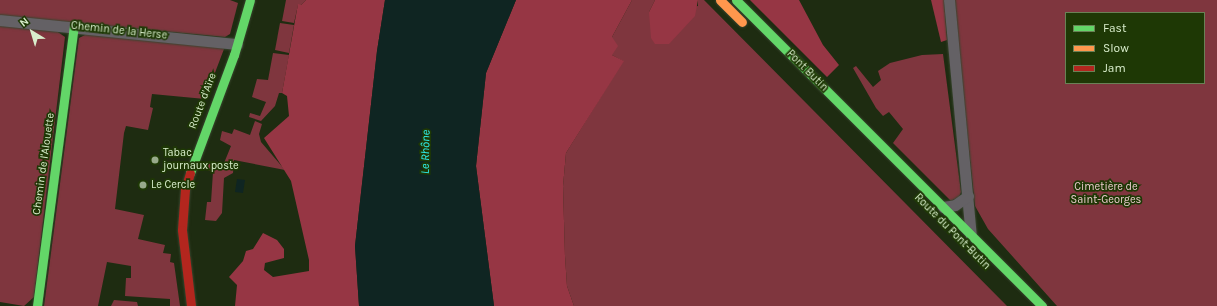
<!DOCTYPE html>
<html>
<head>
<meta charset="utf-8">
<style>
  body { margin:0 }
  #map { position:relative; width:1217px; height:306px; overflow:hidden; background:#1e2c11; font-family:Karla,sans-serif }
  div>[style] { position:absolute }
  .green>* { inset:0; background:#7f363e }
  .forest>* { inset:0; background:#963644 }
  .water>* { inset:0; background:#0f2522 }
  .roads { filter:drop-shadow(0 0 1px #38452e) drop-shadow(0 0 1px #38452e) }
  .street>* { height:11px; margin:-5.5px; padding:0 5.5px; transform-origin:5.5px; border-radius:5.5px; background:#646165 }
  .fast>* { height:9px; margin:-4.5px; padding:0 4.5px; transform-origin:4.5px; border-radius:4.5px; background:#63d668 }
  .slow>* { height:9px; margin:-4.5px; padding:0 4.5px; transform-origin:4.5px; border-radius:4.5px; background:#ff974d }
  .jam>* { height:9px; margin:-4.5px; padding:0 4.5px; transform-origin:4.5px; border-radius:4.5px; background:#b3261e }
  .dots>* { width:11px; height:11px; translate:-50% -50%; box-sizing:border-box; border:2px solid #1e3805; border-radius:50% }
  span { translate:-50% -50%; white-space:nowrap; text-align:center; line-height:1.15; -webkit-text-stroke:3.5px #1e3805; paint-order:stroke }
  .street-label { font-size:11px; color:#d9eecc }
  .poi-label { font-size:11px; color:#d9eecc }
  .left { translate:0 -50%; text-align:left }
  .park-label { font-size:11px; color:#ebcbcd }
  .water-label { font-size:12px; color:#2ef0ee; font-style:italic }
  .legend { position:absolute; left:1065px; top:12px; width:140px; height:72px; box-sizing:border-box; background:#1e3805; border:1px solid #698155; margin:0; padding:5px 7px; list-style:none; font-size:12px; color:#d9eecc }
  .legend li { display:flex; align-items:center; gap:8px; height:20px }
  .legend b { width:20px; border:1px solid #698155 }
  .north { position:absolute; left:12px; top:12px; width:40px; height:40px; -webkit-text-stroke:3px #1e3805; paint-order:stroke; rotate:322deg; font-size:11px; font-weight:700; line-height:16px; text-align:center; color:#d9eecc }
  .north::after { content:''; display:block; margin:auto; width:14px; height:18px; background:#d9eecc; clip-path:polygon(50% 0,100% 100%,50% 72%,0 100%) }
</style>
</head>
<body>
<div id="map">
  <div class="green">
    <div style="clip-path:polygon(0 0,230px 0,238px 3px,230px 34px,225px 37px,0 16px)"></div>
    <div style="clip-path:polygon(286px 0,306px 0,301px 5px,298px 5px,294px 23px,282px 21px)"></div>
    <div style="clip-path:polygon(632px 0,655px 0,649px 12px,698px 6px,698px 0,704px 0,1007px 306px,574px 306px,567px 286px,565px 256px,563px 186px,566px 153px,623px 61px,612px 55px,612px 37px)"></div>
    <div style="clip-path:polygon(evenodd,953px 0,1217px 0,1217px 306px,1057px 306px,988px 229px,975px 206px,953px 0,1066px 13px,1204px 13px,1204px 83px,1066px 83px,1066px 13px)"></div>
    <div style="clip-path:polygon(280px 23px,294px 25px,289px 53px,275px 50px)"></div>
    <div style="clip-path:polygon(0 25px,55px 30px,65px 37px,34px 297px,24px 306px,0 302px)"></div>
    <div style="clip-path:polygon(89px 33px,222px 46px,224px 49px,205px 99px,152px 94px,150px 107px,153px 108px,148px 130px,126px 126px,124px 133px,115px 209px,144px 215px,138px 239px,165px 245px,163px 253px,171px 254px,170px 262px,174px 263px,180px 306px,170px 306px,170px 299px,125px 296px,126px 278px,131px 278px,131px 266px,107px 262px,98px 306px,44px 306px,79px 38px)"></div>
    <div style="clip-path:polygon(273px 53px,289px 55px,282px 93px,279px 93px,275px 106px,261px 121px,249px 117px,250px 113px,260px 116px,266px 102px,252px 97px,257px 79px,268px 80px)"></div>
    <div style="clip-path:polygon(943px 54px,961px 192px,959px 197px,951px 201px,893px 143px,903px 129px,889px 112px,883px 116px,876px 108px,853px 68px,856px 66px,873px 87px,881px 80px,878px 71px,890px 63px,922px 55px)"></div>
    <div style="clip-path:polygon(255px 121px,262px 124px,259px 134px,261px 142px,285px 170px,234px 160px,233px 173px,224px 178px,222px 213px,216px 221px,205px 220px,207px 202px,211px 202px,213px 172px,202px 168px,205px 162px,222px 168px,231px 146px,220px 140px,222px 131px,232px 134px,234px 129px,250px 135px)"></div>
    <div style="clip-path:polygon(114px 300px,137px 302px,138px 306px,111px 306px)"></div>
  </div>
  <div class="forest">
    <div style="clip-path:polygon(306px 0,385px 0,377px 51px,355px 246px,359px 306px,235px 306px,237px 285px,229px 277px,243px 261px,246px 251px,253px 249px,263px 233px,277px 240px,284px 249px,284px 258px,265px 263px,264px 270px,273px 277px,309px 271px,309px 260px,291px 181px,264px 138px,289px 116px,287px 96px,282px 93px,298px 4px,301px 5px)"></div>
    <div style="clip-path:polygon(516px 0,632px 0,612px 37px,618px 46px,612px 55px,624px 61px,566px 153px,563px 186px,565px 256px,567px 286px,574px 306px,494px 306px,476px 166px,486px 73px)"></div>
    <div style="clip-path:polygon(655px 0,698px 0,695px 16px,669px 44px,655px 44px,651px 38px,649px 12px)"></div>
    <div style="clip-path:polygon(750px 0,799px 0,823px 45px,839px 65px,827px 77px)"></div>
    <div style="clip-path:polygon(931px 0,944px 0,947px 40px,941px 42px)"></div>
  </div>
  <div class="water">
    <div style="clip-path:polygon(385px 0,516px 0,486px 73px,476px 166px,494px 306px,359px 306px,355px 246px,377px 51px)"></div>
    <div style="clip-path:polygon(237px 179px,245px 180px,243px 193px,235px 192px)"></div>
  </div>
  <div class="roads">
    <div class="street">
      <div style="left:949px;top:0;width:236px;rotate:84.7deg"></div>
      <div style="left:0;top:20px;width:238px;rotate:5.8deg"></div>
      <div style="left:943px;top:207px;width:12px;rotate:-9deg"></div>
      <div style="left:955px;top:205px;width:16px;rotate:-35deg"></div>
    </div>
    <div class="fast">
      <div style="left:736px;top:0;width:433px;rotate:45deg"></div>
      <div style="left:190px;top:173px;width:126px;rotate:-69.6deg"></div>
      <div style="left:234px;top:55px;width:57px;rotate:-73.8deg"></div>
      <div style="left:37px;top:306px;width:282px;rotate:-82.5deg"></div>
    </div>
    <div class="slow">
      <div style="left:720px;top:0;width:31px;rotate:45deg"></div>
    </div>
    <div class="jam">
      <div style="left:190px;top:173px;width:17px;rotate:107deg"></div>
      <div style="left:185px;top:189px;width:41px;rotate:94.2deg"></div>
      <div style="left:182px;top:230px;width:77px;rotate:83.2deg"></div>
    </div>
  </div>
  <div class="dots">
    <div style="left:155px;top:160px;background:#98aa8b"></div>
    <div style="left:143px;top:185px;background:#98aa8b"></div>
  </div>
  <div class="street-label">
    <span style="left:119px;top:31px;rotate:6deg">Chemin de la Herse</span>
    <span style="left:807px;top:71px;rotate:45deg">Pont Butin</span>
    <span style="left:203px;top:101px;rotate:-69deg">Route d'Aïre</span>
    <span style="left:44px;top:164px;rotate:-82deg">Chemin de l'Alouette</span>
    <span style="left:952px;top:232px;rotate:45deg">Route du Pont-Butin</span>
  </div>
  <div class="poi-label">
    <span class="left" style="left:163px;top:160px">Tabac<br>journaux poste</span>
    <span class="left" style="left:151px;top:185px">Le Cercle</span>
  </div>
  <div class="park-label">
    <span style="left:1106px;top:194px">Cimetière de<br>Saint-Georges</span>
  </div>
  <div class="water-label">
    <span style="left:426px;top:152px;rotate:-89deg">Le Rhône</span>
  </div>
  <ul class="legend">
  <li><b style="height:5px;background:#63d668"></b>Fast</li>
  <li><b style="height:5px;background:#ff974d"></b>Slow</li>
  <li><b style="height:5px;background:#b3261e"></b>Jam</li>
  </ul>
  <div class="north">N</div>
</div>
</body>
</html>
